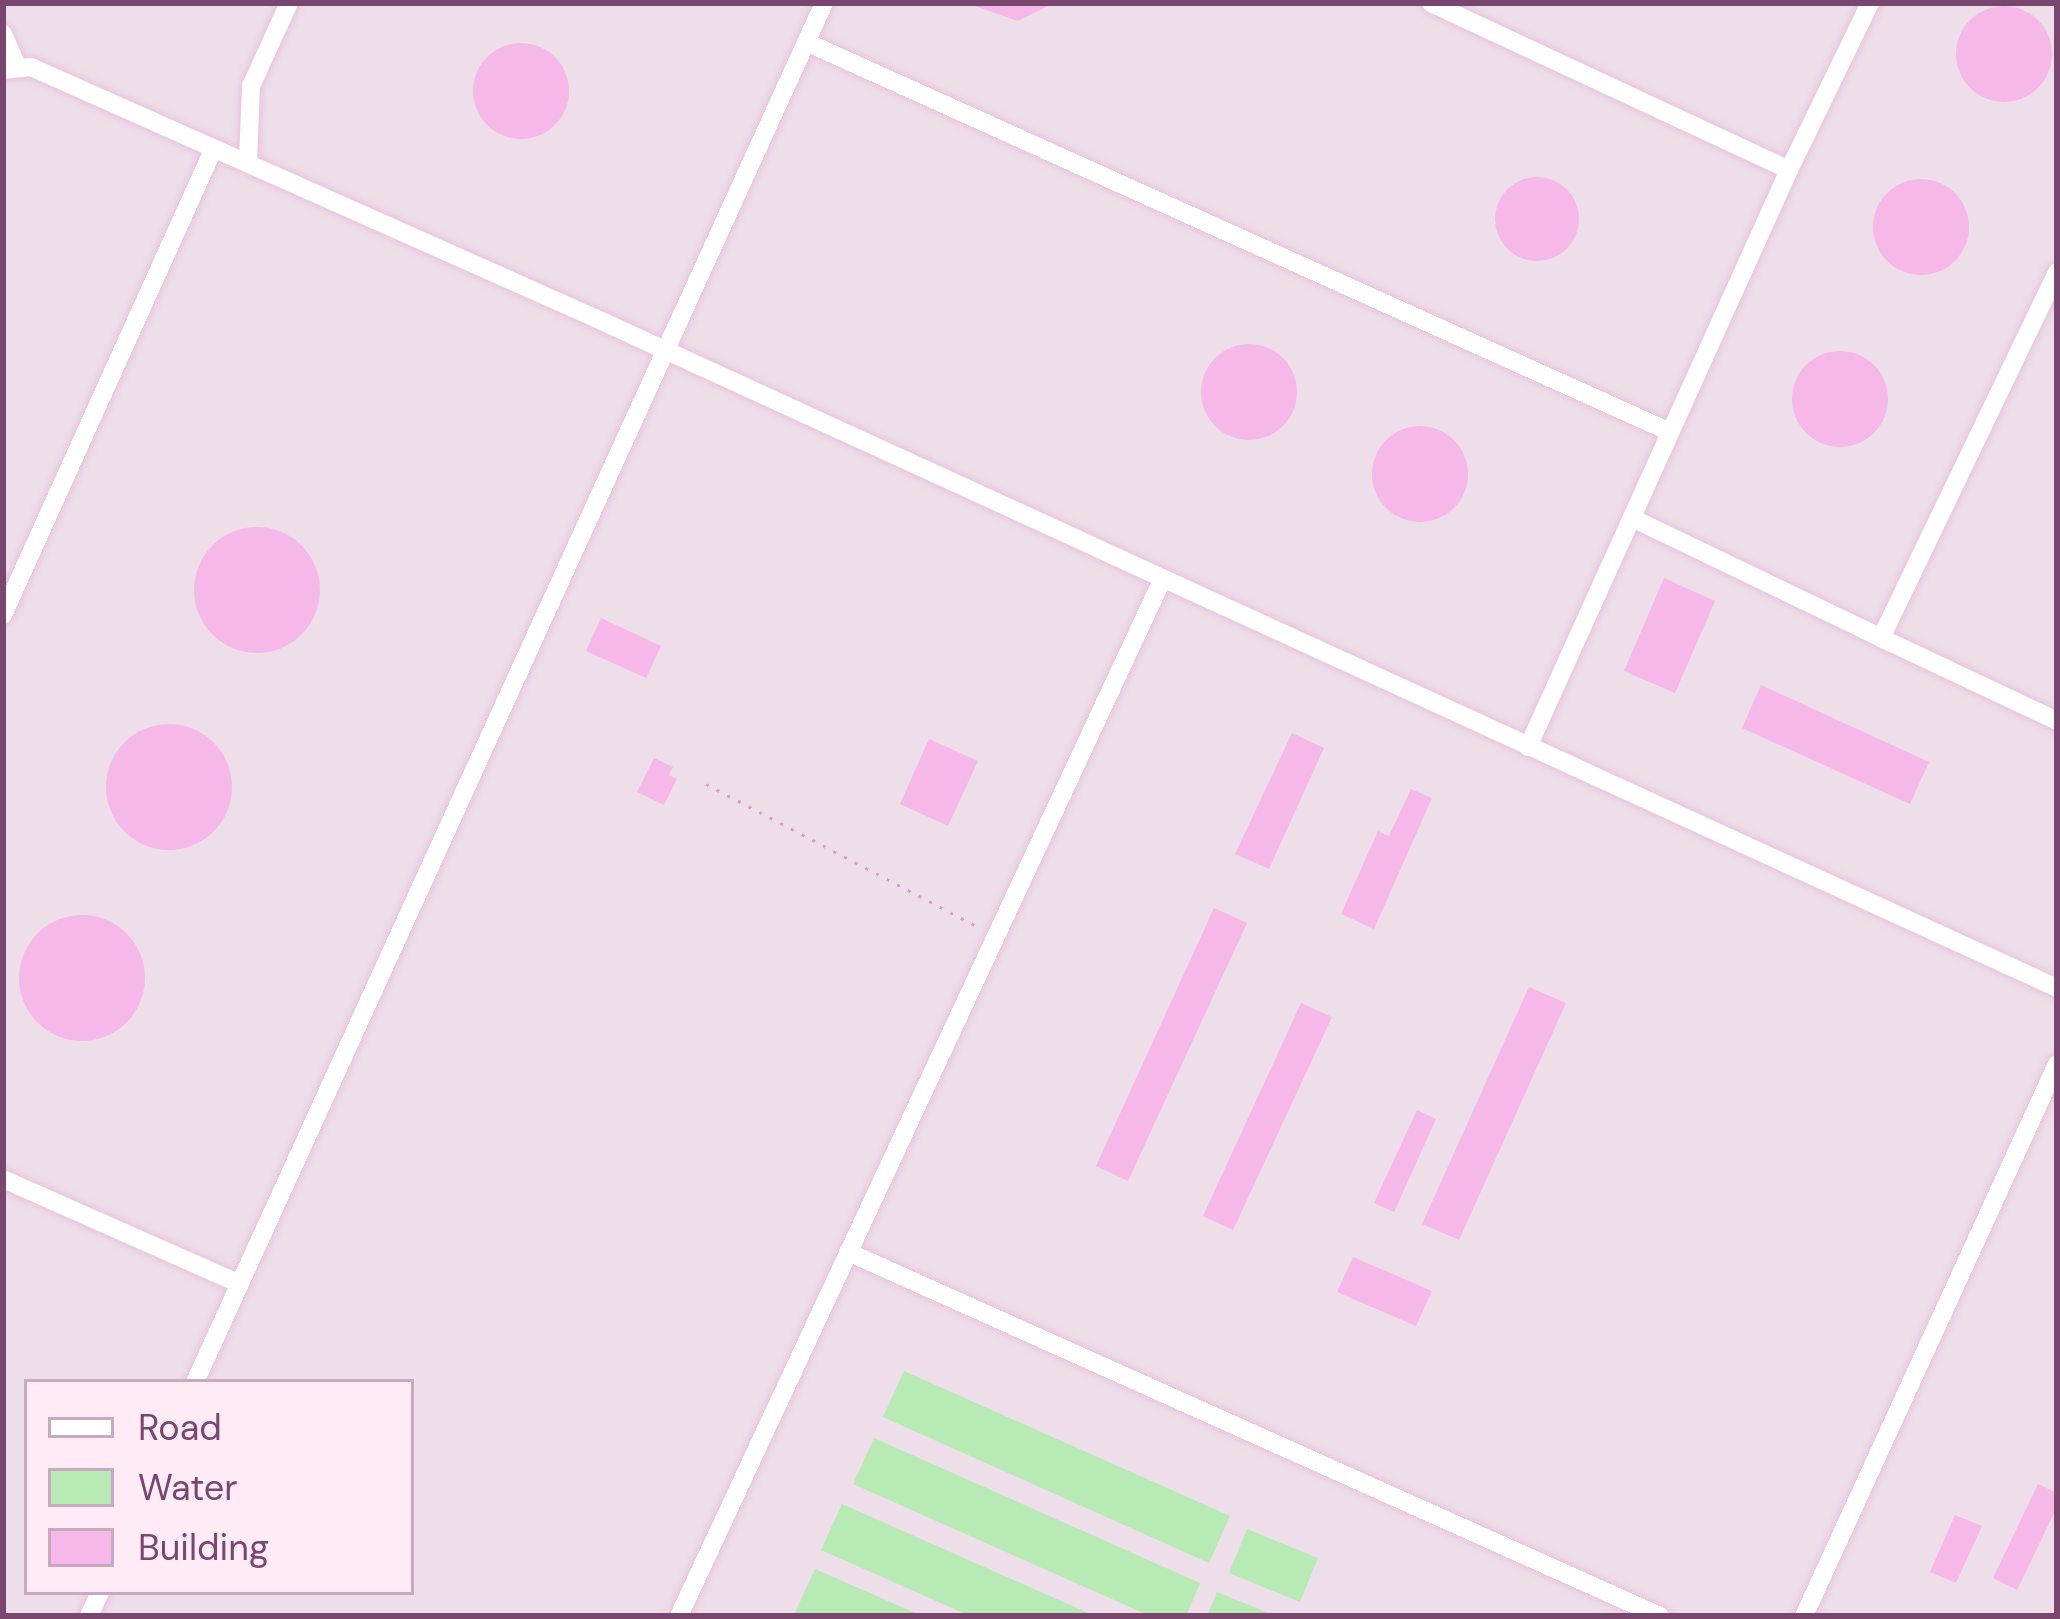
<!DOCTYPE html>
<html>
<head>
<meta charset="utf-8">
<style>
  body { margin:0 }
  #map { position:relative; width:2060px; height:1619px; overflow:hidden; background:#fee3f2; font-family:"DM Sans",sans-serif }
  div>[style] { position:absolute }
  .industrial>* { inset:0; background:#eddee9 }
  .water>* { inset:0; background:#b7eab5 }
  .building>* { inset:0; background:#f6b8e9 }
  .round { border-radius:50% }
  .path>* { height:3px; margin-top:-1.5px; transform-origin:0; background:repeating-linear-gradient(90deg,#dc9bce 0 3px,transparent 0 12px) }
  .roads { filter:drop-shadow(0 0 3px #e9c2dd) drop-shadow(0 0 3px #e9c2dd) }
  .minor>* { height:18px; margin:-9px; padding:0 9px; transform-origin:9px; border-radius:9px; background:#fff }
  span { translate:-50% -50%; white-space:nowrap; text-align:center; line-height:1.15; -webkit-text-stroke:10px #ffebf6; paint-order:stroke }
  .frame { position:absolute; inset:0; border:6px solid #794670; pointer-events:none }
  .legend { position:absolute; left:24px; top:1379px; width:390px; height:216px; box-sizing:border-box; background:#ffebf6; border:3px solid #c9a9c0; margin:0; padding:15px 21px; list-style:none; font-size:36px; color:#794670 }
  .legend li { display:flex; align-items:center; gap:24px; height:60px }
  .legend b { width:60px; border:3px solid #c9a9c0 }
</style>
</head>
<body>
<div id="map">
  <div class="industrial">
    <div style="clip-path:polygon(evenodd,3px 3px,2057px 3px,2057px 1616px,3px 1616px,3px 3px,27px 1382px,411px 1382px,411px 1592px,27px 1592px,27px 1382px)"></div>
  </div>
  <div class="water">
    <div style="clip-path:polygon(904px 1371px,1230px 1516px,1209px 1563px,883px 1417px)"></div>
    <div style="clip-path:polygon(874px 1438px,1200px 1583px,1186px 1616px,1150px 1616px,853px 1484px)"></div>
    <div style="clip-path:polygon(842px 1504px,1095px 1616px,970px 1616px,821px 1550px)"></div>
    <div style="clip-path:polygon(1247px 1529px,1318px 1558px,1300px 1602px,1229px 1573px)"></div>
    <div style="clip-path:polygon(815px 1569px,922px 1616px,794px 1615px)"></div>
    <div style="clip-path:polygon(1217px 1592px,1276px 1616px,1207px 1616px)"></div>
  </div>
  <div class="building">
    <div style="clip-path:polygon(966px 3px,1054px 3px,1018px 21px)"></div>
    <div class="round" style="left:1956px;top:6px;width:96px;height:96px"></div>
    <div class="round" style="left:473px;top:43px;width:96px;height:96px"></div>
    <div class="round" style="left:1495px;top:177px;width:84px;height:84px"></div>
    <div class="round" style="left:1873px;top:179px;width:96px;height:96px"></div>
    <div class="round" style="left:1201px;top:344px;width:96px;height:96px"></div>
    <div class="round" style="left:1792px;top:351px;width:96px;height:96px"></div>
    <div class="round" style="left:1372px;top:426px;width:96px;height:96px"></div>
    <div class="round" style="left:194px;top:527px;width:126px;height:126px"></div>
    <div style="clip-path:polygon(1664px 578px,1715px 601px,1675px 693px,1624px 671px)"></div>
    <div style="clip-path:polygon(601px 618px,661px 646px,646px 678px,586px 651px)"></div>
    <div style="clip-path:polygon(1761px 685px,1929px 762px,1910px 804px,1742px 728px)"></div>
    <div class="round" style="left:106px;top:724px;width:126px;height:126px"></div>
    <div style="clip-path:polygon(1292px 733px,1324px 748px,1269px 869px,1235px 854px)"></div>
    <div style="clip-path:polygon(929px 739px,978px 761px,948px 826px,900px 804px)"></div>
    <div style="clip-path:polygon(654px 758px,673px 767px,669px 775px,677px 779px,664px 805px,637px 792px)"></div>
    <div style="clip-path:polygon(1411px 789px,1432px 798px,1374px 929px,1341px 914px,1378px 831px,1389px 836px)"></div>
    <div style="clip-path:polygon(1214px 908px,1247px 923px,1128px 1181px,1096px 1166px)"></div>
    <div class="round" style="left:19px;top:915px;width:126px;height:126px"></div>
    <div style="clip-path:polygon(1529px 987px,1566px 1003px,1459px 1240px,1422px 1224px)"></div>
    <div style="clip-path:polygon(1301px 1003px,1332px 1017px,1233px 1230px,1203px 1216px)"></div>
    <div style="clip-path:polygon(1417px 1110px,1436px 1119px,1394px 1212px,1374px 1203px)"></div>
    <div style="clip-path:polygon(1353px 1257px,1432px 1291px,1416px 1326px,1337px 1292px)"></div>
    <div style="clip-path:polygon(2038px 1484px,2057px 1493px,2057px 1507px,2017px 1590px,1993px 1578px)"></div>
    <div style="clip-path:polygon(1955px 1515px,1982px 1526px,1956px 1583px,1930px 1572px)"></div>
  </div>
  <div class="path">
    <div style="left:706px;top:784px;width:307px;rotate:27.7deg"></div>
  </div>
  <div class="roads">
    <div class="minor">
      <div style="left:1431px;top:3px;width:395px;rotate:25deg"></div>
      <div style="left:1789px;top:170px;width:186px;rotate:-64.1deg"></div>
      <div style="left:3px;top:34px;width:37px;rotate:66deg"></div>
      <div style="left:806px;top:42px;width:948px;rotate:24.29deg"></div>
      <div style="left:3px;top:70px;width:28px;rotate:-6deg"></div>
      <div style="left:31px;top:67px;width:617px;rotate:23.99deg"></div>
      <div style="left:595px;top:318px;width:1608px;rotate:24.62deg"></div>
      <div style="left:248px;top:163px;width:77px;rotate:-87.8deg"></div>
      <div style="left:251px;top:86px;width:91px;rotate:-65.4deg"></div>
      <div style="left:1632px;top:518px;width:276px;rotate:25.7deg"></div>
      <div style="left:1881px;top:638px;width:406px;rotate:-64.3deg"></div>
      <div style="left:3px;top:615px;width:512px;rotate:-65.69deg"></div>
      <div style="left:1881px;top:638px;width:195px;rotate:25.2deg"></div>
      <div style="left:1528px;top:747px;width:633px;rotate:-65.66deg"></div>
      <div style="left:3px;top:1179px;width:259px;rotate:23.9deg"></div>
      <div style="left:848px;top:1252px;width:890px;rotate:24.15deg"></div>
      <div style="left:195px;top:1382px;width:1516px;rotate:-65.48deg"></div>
      <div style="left:89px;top:1616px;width:26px;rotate:-65deg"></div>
      <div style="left:679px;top:1616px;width:1143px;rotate:-65deg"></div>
      <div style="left:1804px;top:1616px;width:607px;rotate:-65.38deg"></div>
    </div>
  </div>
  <div class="frame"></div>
  <ul class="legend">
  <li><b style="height:15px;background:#fff"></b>Road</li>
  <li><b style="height:33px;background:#b7eab5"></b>Water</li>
  <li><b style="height:33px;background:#f6b8e9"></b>Building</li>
  </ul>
</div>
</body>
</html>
